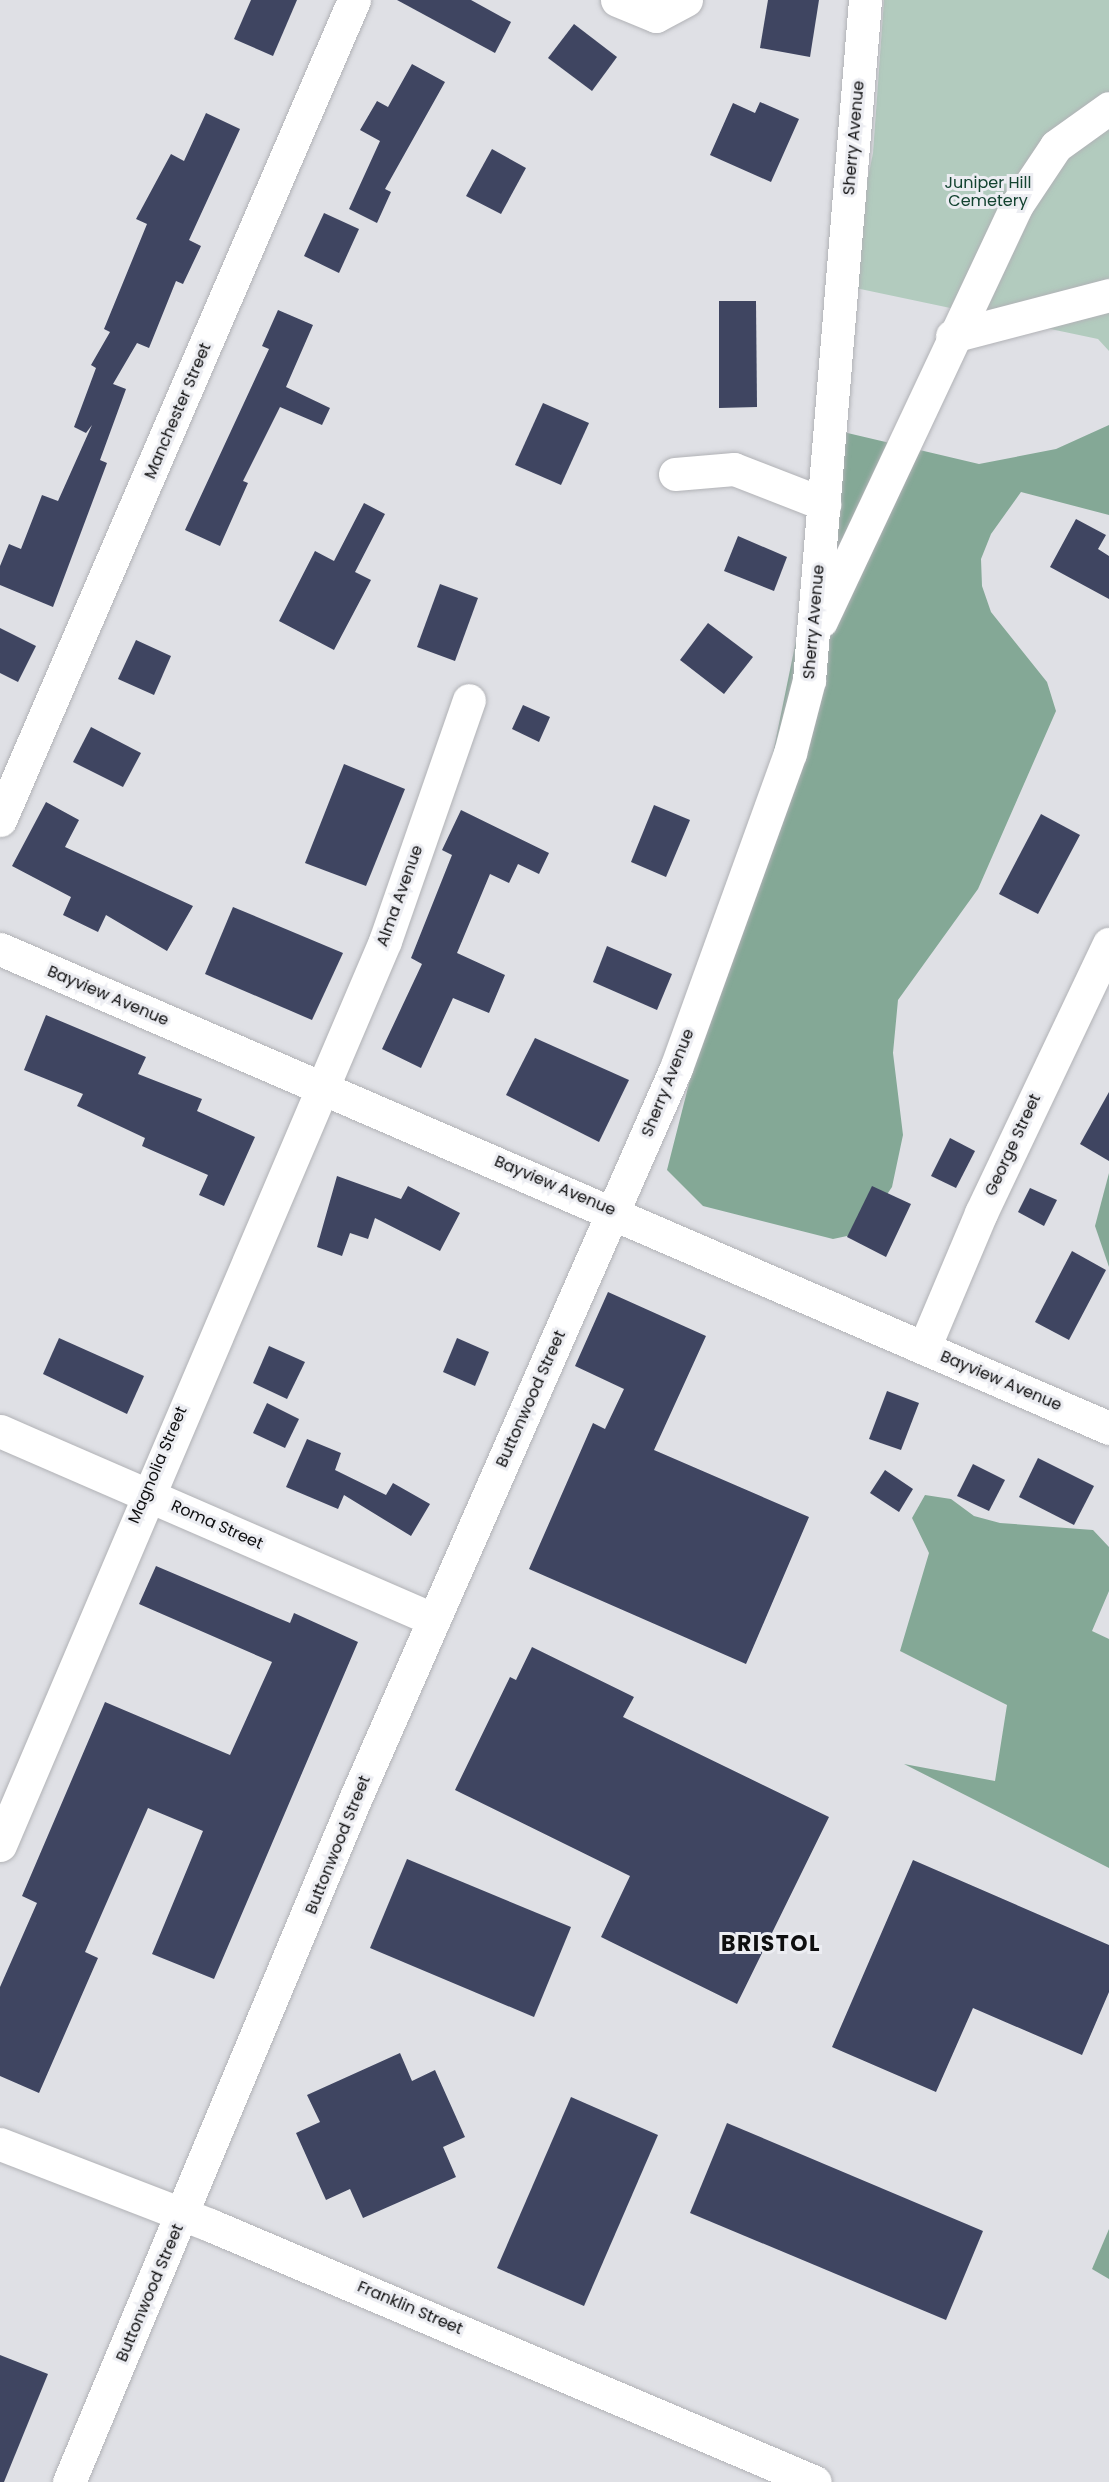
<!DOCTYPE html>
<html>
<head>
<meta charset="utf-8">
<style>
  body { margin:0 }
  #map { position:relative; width:1109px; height:2482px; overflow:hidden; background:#dfe0e5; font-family:Poppins,sans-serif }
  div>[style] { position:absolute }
  .green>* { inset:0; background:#b2cbbe }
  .forest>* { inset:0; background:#84a896 }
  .building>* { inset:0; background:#3f4561 }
  .roads { filter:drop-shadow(0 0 2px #b1b2b6) drop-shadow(0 0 2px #b1b2b6) }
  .minor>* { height:33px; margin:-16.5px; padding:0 16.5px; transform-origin:16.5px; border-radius:16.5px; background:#fff }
  .major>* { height:33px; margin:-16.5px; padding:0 16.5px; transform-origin:16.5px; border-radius:16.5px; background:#fff }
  span { translate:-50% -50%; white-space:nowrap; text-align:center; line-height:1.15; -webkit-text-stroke:6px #ecedf2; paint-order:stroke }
  .street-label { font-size:16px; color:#0e0e0f }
  .park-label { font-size:16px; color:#134330 }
  .district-label { font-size:22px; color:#0e0e0f; font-weight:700; letter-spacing:1.5px }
</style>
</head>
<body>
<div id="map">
  <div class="green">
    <div style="clip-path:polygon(884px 0,1109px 0,1109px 351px,1098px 339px,846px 286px,873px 153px)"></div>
  </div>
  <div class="forest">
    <div style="clip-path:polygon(1109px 425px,1109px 515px,1021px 492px,991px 534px,981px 559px,982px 586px,991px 612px,1047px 682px,1056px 711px,978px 889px,898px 1000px,893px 1053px,903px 1135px,892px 1187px,861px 1233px,833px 1239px,703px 1206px,667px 1170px,773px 753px,839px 431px,979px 464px,1056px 449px)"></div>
    <div style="clip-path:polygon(1109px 1173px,1109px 1267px,1095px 1226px)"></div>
    <div style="clip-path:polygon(925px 1495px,951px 1499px,974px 1516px,1000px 1523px,1093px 1530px,1109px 1547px,1109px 1591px,1092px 1631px,1109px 1639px,1109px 1868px,904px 1764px,995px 1781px,1007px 1705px,900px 1651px,929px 1553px,912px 1518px)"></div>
    <div style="clip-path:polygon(1109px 2229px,1109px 2279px,1092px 2269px)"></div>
  </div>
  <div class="building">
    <div style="clip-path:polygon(251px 0,297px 0,273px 56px,234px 39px)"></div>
    <div style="clip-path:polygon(397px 0,471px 0,511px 22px,495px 53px)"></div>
    <div style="clip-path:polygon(768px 0,819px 0,810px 57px,760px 48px)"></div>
    <div style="clip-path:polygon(574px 24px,617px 57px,592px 91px,548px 58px)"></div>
    <div style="clip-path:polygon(412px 64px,445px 82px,385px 189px,391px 192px,377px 223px,349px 209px,380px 141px,360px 130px,377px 101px,388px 107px)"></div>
    <div style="clip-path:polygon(760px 102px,799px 119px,771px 182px,710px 155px,733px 103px,755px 113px)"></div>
    <div style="clip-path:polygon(206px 113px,240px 129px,189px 240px,201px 246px,183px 284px,176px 281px,149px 348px,137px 343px,113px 384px,126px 389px,100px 460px,107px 463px,53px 607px,0 585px,0 566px,9px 544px,21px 549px,42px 495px,58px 501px,92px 425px,86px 433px,74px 427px,96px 368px,91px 365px,110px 332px,104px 329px,147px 224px,136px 219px,171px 154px,184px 161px)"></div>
    <div style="clip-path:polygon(492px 149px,526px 168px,501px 214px,466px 196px)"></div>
    <div style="clip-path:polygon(324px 213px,359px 229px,339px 273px,304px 256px)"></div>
    <div style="clip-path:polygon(719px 301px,756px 301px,757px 407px,719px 408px)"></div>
    <div style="clip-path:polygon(278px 310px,313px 325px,286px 387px,330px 408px,322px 425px,280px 407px,243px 481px,248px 483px,220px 546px,185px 530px,269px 349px,262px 346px)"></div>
    <div style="clip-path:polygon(543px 403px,589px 423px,561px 485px,515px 465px)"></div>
    <div style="clip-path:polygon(364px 503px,385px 514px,355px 572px,371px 580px,334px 650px,279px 621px,315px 551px,334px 561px)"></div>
    <div style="clip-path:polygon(1076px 519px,1106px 535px,1098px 549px,1109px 556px,1109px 599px,1050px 567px)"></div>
    <div style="clip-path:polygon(738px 536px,787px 557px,774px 591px,724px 571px)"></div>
    <div style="clip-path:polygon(440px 584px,478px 598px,455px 661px,417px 647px)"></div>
    <div style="clip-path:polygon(708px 623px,753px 657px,724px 694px,680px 660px)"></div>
    <div style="clip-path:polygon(0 628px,36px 646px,18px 682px,0 673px)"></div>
    <div style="clip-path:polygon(136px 640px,171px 656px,154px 695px,118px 679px)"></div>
    <div style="clip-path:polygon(523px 705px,550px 717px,539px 742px,512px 729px)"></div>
    <div style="clip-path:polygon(91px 727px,141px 753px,123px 787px,73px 762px)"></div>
    <div style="clip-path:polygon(344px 764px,405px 789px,366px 886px,305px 863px)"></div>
    <div style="clip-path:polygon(46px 802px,79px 820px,65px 847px,193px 906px,167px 951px,106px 915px,98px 932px,63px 915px,71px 897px,12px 866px)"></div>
    <div style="clip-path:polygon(654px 805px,690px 820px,666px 877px,631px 862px)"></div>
    <div style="clip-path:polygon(461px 810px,549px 853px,539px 874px,518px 864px,509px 883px,490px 874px,457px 953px,505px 975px,489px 1013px,453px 998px,421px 1068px,382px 1049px,422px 964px,411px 958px,452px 855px,442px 850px)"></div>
    <div style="clip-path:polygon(1041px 814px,1080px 835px,1038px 914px,999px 894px)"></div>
    <div style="clip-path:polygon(233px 907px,343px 953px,312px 1020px,205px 974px)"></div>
    <div style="clip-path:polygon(607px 946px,672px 974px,657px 1010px,593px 982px)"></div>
    <div style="clip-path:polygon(46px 1015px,146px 1057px,138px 1074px,202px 1099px,197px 1111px,255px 1137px,224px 1206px,199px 1195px,208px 1175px,142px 1146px,145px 1138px,77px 1106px,83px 1094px,24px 1070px)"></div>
    <div style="clip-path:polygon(535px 1038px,629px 1080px,599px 1142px,506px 1095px)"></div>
    <div style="clip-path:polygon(1109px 1092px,1109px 1161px,1080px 1144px)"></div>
    <div style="clip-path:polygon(950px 1138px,975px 1151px,956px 1188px,931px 1176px)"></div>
    <div style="clip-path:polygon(337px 1176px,401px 1199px,408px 1186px,460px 1213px,440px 1251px,375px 1218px,368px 1239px,350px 1233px,342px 1256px,317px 1247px)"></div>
    <div style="clip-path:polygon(872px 1186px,911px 1204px,886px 1257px,847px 1237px)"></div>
    <div style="clip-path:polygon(1030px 1188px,1057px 1200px,1044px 1226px,1018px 1212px)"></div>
    <div style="clip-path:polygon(1072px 1251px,1106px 1270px,1069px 1340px,1035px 1322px)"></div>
    <div style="clip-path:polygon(608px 1292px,706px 1336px,654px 1450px,809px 1517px,746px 1664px,529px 1569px,593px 1423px,605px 1429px,624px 1389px,575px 1366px)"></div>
    <div style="clip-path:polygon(59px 1338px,144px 1376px,127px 1414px,43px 1374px)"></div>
    <div style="clip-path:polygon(457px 1338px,489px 1352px,475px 1386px,443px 1372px)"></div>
    <div style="clip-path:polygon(269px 1346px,305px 1362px,287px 1399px,253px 1383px)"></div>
    <div style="clip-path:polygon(887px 1391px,919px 1403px,901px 1450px,869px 1439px)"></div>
    <div style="clip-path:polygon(267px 1403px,299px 1419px,285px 1448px,253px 1433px)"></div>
    <div style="clip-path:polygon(307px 1439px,341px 1453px,335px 1470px,386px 1495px,393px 1483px,430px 1504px,411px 1536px,344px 1495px,338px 1509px,286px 1487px)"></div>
    <div style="clip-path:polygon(1038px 1458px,1094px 1486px,1074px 1525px,1019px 1497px)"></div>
    <div style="clip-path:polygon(973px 1464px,1005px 1480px,989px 1511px,957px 1496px)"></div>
    <div style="clip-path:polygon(885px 1470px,913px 1489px,899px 1512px,870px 1493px)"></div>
    <div style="clip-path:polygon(156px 1566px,290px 1623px,294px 1613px,358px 1642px,214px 1979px,152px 1954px,203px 1831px,148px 1808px,85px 1952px,98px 1958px,39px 2093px,0 2076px,0 1987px,37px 1903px,22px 1896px,105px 1702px,230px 1755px,272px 1662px,139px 1604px)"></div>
    <div style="clip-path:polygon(532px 1647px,634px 1697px,623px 1717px,829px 1817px,737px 2004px,601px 1937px,630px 1876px,455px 1790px,510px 1677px,516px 1680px)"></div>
    <div style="clip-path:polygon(407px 1859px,571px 1927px,534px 2017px,370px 1948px)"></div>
    <div style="clip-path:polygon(913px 1860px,1109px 1945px,1109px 1992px,1082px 2055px,973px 2008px,936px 2092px,832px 2047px)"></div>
    <div style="clip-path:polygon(400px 2053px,412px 2081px,435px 2070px,465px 2137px,443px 2147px,456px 2177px,363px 2218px,350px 2189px,326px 2200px,296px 2133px,320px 2122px,307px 2095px)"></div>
    <div style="clip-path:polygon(571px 2097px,658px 2135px,584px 2306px,497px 2268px)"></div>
    <div style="clip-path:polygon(727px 2123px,983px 2231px,946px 2320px,690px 2213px)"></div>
    <div style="clip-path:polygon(0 2355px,48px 2374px,4px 2482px,0 2482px)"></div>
  </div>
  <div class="roads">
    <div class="minor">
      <div style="left:617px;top:0;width:42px;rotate:22.3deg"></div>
      <div style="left:656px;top:16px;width:34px;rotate:-28deg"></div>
      <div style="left:952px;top:336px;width:162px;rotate:-14.6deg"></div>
      <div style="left:675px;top:474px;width:59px;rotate:-4.8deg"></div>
      <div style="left:734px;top:469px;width:97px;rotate:21.3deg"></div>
      <div style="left:821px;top:621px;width:459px;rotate:-64.8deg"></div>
      <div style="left:1016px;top:206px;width:72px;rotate:-56.3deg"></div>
      <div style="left:1056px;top:146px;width:65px;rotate:-35.6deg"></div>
      <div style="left:0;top:820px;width:893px;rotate:-66.65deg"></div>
      <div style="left:924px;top:1348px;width:147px;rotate:-67.1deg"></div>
      <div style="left:981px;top:1213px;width:298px;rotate:-64.6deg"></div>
      <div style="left:0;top:1431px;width:473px;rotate:23.5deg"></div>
      <div style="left:0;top:1845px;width:983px;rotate:-66.93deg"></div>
      <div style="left:385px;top:941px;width:255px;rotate:-70.8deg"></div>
      <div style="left:0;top:2144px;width:225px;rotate:21.1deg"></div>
      <div style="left:210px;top:2225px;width:657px;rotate:23.02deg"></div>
      <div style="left:69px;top:2482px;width:743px;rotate:-67.27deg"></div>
      <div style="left:356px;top:1797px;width:796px;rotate:-66.3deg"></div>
      <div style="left:676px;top:1068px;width:335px;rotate:-70.1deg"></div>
      <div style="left:790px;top:753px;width:75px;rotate:-75.4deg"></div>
      <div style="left:809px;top:680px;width:682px;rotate:-85.29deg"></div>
    </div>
    <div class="major">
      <div style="left:0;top:949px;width:1208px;rotate:23.36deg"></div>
    </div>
  </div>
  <div class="street-label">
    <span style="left:854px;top:138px;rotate:-85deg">Sherry Avenue</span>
    <span style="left:178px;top:411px;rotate:-67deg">Manchester Street</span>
    <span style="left:814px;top:622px;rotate:-85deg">Sherry Avenue</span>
    <span style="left:400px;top:896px;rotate:-70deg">Alma Avenue</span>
    <span style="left:108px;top:996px;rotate:23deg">Bayview Avenue</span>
    <span style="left:668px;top:1083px;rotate:-68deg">Sherry Avenue</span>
    <span style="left:1013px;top:1145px;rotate:-65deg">George Street</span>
    <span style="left:555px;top:1186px;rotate:23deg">Bayview Avenue</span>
    <span style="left:1001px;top:1381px;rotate:23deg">Bayview Avenue</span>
    <span style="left:531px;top:1399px;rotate:-66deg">Buttonwood Street</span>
    <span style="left:158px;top:1465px;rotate:-67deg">Magnolia Street</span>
    <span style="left:217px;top:1525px;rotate:24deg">Roma Street</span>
    <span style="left:338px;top:1845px;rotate:-68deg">Buttonwood Street</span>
    <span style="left:150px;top:2293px;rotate:-67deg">Buttonwood Street</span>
    <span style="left:410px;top:2308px;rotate:23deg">Franklin Street</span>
  </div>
  <div class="park-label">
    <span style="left:988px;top:192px">Juniper Hill<br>Cemetery</span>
  </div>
  <div class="district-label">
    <span style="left:771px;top:1944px">BRISTOL</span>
  </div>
</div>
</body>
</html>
